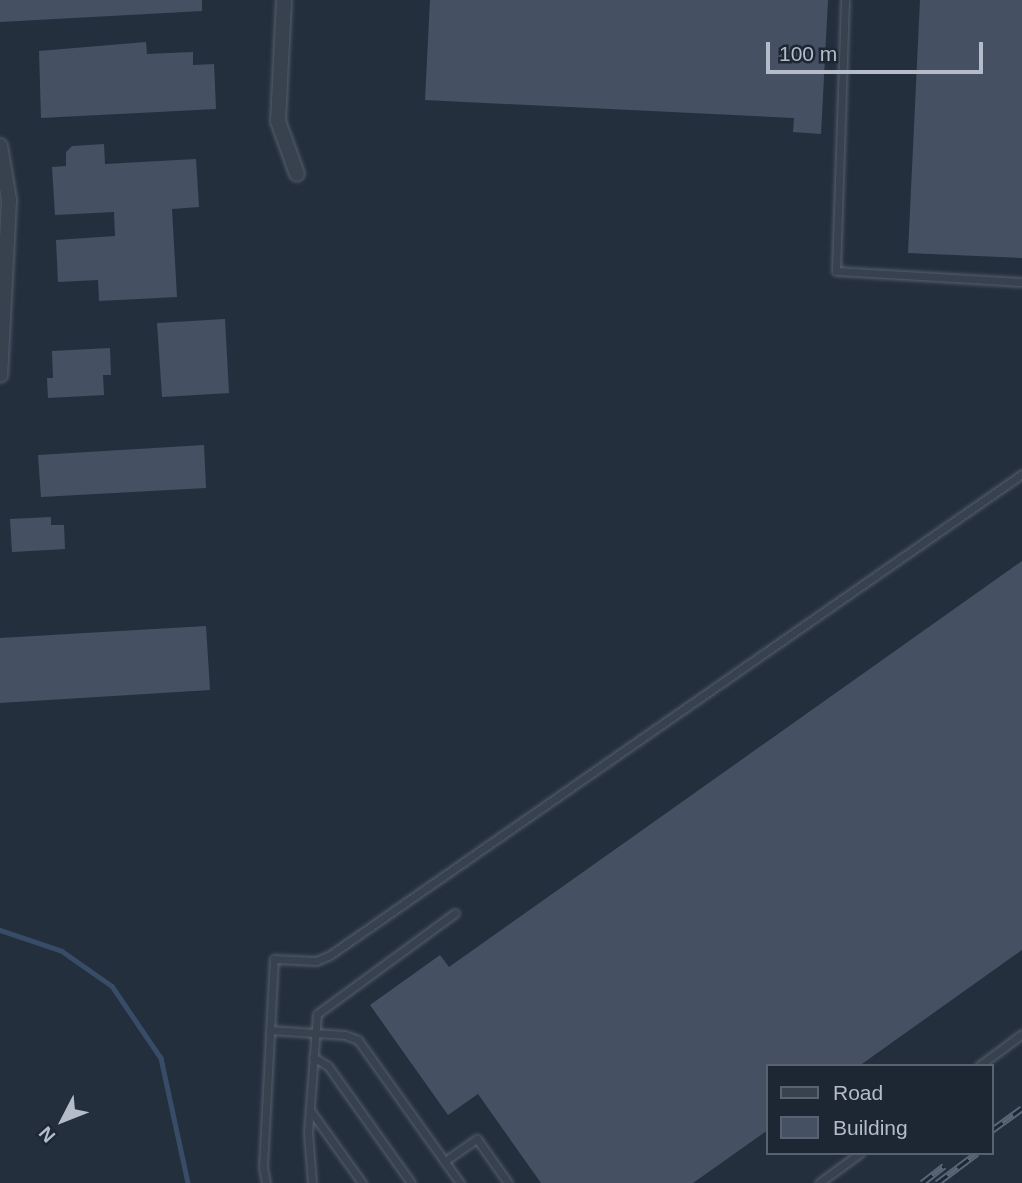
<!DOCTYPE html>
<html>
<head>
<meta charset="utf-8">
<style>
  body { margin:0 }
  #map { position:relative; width:1022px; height:1183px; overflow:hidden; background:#242f3e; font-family:Helvetica,sans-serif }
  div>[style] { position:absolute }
  .stream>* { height:4.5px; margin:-2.25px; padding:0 2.25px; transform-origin:2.25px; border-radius:2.25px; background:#394c67 }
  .building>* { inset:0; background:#455162 }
  .roads { filter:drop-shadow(0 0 2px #565f6c) drop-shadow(0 0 2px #565f6c) }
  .service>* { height:7px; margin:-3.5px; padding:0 3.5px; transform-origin:3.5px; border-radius:3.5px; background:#38414e }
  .minor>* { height:14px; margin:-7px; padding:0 7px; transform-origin:7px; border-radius:7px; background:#38414e }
  .rail>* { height:7px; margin-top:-3.5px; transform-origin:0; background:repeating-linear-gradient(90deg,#1d2633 0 13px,#5a6575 0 26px); box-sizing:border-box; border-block:2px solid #5a6575 }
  span { translate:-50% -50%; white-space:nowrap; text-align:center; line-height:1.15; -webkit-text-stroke:5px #1d2633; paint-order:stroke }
  .legend { position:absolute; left:766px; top:1064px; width:228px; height:91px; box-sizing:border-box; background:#1d2633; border:2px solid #59626f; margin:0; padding:9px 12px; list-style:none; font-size:21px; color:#b4bcc9 }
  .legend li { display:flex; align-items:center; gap:14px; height:35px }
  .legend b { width:35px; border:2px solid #59626f }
  .north { position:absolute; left:28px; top:1085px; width:70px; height:70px; -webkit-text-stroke:5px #1d2633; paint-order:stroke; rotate:228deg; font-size:19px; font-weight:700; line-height:28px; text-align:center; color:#b4bcc9 }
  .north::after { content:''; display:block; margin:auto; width:24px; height:32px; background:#b4bcc9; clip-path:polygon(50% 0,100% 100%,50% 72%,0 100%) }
  .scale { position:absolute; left:766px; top:42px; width:217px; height:32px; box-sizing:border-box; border:4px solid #b4bcc9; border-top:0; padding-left:9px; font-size:21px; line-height:24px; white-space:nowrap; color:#b4bcc9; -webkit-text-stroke:5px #1d2633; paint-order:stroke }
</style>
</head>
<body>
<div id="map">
  <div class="stream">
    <div style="left:0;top:930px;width:65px;rotate:18.7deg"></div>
    <div style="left:62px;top:951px;width:61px;rotate:35deg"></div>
    <div style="left:112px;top:986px;width:87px;rotate:55.8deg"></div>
    <div style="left:161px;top:1058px;width:128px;rotate:77.8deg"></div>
  </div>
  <div class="building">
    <div style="clip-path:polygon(0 0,202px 0,202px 11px,0 22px)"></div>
    <div style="clip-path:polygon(430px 0,828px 0,821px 134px,793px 132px,794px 118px,425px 100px)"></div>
    <div style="clip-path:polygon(920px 0,1022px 0,1022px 258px,908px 253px)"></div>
    <div style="clip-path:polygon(146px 42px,147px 54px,193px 52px,193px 65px,214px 64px,216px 109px,41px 118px,39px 51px)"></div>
    <div style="clip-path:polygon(104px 144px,105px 164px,196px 159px,199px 207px,172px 209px,177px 297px,99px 301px,98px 280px,58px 282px,56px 240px,115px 236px,114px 212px,55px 215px,52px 167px,66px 166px,66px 152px,72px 146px)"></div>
    <div style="clip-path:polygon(225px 319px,229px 393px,162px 397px,157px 323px)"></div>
    <div style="clip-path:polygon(110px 348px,111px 375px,103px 375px,104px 395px,48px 398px,47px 378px,53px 378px,52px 351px)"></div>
    <div style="clip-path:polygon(204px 445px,206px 488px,41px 497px,38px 455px)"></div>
    <div style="clip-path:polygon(51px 517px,51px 525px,64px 525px,65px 549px,12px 552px,10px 519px)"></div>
    <div style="clip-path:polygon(1022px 561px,1022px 950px,859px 1066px,768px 1066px,768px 1130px,693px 1183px,541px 1183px,478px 1094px,448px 1115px,370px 1005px,440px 955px,449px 967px)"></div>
    <div style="clip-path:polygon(206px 626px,210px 690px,0 703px,0 638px)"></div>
  </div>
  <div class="roads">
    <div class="service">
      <div style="left:845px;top:0;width:271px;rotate:91.9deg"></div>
      <div style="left:836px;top:271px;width:186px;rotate:3.4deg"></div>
      <div style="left:270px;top:1030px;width:75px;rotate:3.8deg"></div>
      <div style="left:345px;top:1035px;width:14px;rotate:21deg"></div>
      <div style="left:358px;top:1040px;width:176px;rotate:54.5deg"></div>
      <div style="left:313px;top:1057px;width:17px;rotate:31deg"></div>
      <div style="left:328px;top:1066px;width:143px;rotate:54.6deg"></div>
      <div style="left:979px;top:1066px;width:54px;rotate:-36.7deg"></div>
      <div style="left:310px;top:1110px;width:90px;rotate:54.5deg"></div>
      <div style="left:445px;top:1161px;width:39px;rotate:-35deg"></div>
      <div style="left:477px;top:1139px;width:54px;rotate:54.8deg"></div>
      <div style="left:266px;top:1183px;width:16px;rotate:-101deg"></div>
      <div style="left:263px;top:1167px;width:208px;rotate:-87deg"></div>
      <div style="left:274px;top:959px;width:42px;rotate:2.7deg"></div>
      <div style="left:316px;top:961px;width:15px;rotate:-23deg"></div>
      <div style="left:330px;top:955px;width:843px;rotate:-34.8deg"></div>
      <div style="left:312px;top:1183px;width:51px;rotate:-94.5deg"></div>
      <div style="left:308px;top:1132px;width:118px;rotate:-85.6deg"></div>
      <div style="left:317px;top:1014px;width:171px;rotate:-36.2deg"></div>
      <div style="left:819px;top:1183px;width:51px;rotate:-36.2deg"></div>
    </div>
    <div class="minor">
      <div style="left:284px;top:0;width:121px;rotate:92.8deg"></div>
      <div style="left:278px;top:121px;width:56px;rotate:70.3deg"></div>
      <div style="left:0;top:146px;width:55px;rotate:80.5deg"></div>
      <div style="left:9px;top:200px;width:175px;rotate:92.9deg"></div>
    </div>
  </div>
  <div class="rail">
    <div style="left:992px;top:1130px;width:37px;rotate:-36deg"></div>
    <div style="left:922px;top:1183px;width:28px;rotate:-38deg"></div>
    <div style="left:937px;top:1183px;width:50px;rotate:-36.9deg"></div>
  </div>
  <ul class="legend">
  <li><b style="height:9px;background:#38414e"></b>Road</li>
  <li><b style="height:19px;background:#455162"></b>Building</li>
  </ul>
  <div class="north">N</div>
  <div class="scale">100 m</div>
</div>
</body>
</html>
